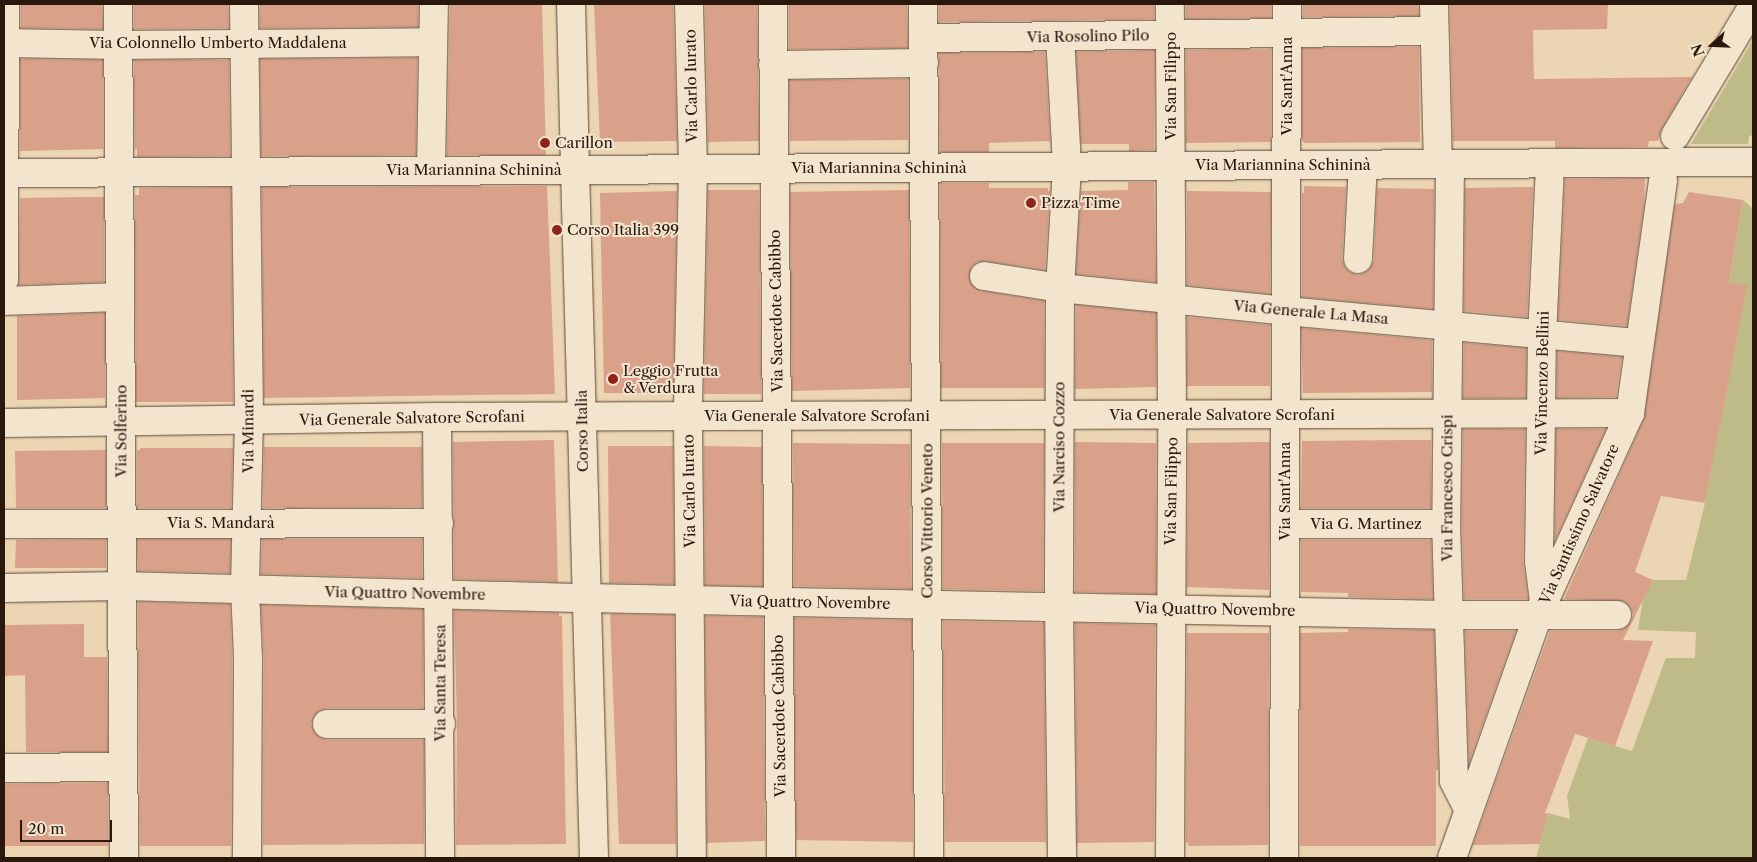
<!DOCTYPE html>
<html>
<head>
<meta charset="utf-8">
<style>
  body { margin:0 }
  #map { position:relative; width:1757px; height:862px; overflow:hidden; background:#ecd5b3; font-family:"Libre Caslon Text",serif }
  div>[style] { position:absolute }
  .green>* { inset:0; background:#bebb88 }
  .building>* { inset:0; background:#d9a18a }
  .roads { filter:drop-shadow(0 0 1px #5a4736) drop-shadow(0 0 1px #5a4736) }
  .minor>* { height:28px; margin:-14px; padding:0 14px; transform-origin:14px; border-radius:14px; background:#f3e4ce }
  .tertiary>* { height:28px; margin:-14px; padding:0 14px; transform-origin:14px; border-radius:14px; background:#f3e4ce }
  .secondary>* { height:28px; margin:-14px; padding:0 14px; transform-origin:14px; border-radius:14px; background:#f3e4ce }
  .dots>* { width:14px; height:14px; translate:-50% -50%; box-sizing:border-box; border:2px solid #f3e4ce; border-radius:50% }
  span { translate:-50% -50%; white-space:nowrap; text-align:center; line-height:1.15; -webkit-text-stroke:4px #f3e4ce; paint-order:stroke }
  .street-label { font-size:15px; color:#2a180d }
  .poi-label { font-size:15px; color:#2a180d }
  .left { translate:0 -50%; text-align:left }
  .frame { position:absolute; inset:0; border:5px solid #2a180d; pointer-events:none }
  .north { position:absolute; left:1687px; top:20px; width:50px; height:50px; -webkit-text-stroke:4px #f3e4ce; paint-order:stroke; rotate:250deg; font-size:14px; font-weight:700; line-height:20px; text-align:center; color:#2a180d }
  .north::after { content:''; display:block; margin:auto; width:18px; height:22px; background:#2a180d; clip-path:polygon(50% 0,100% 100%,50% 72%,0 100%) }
  .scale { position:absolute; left:20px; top:820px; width:92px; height:22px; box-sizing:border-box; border:2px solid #2a180d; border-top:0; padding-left:6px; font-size:15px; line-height:18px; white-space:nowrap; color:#2a180d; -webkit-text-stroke:4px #f3e4ce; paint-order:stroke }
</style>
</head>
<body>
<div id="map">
  <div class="green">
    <div style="clip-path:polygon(1753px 40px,1753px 135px,1749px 136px,1748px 144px,1691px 144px)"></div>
    <div style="clip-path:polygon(1743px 200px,1753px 209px,1753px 858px,1536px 858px,1548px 813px,1570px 819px,1567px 796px,1588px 738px,1632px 751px,1666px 658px,1695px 658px,1696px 632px,1638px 630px,1643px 598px,1653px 580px,1686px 580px,1705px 503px,1746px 286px,1729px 283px)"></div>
  </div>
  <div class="building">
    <div style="clip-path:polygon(21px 4px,102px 4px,103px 29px,21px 28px)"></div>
    <div style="clip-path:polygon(134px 4px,228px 4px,229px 28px,134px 29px)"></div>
    <div style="clip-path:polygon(260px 4px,418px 4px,418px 27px,260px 28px)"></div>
    <div style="clip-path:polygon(450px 4px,542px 4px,546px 155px,447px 155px)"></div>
    <div style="clip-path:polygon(594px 4px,673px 4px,677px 141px,600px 142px)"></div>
    <div style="clip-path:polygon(705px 4px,757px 4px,759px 141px,708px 142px)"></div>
    <div style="clip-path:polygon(789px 4px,907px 4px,908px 48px,789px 49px)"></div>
    <div style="clip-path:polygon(939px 4px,1154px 4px,1154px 19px,939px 22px)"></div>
    <div style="clip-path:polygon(1186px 4px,1271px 4px,1271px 18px,1186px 19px)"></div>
    <div style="clip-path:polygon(1303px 4px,1418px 4px,1419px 16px,1303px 17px)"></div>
    <div style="clip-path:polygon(1450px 4px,1608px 4px,1607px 29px,1533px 30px,1534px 79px,1692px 77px,1662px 128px,1658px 141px,1649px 141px,1648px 147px,1555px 148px,1555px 141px,1453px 141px)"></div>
    <div style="clip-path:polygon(1419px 47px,1420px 142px,1305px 143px,1302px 141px,1302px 48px)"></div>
    <div style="clip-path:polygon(1271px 49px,1271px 142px,1186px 143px,1186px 50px)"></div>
    <div style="clip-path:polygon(1155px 50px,1154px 150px,1129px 151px,1129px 144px,1081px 144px,1076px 52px)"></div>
    <div style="clip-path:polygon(1045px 52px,1050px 141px,989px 143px,989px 152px,940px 152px,939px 53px)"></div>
    <div style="clip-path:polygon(417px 58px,416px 155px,261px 156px,260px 59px)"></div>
    <div style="clip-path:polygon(20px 59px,103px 60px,103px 149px,20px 151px)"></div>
    <div style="clip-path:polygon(134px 60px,229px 60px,230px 156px,137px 157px,137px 149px,135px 149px)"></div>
    <div style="clip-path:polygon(908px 79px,908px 140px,790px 141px,789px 80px)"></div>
    <div style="clip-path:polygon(1645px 178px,1644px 205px,1627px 326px,1558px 320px,1565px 179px)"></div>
    <div style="clip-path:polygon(1128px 182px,1154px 182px,1156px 282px,1076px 274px,1081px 191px,1128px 190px)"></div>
    <div style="clip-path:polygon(940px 183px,989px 183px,989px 188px,1048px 188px,1048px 191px,1050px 191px,1045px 270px,986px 261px,978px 262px,972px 266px,969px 274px,970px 282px,975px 288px,981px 291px,1044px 301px,1044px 388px,941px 388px)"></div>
    <div style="clip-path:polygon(547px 186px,555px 394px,264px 398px,262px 187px)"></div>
    <div style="clip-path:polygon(1304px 186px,1346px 187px,1342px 259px,1344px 266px,1349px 272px,1358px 275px,1365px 273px,1371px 267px,1374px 260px,1377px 188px,1434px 189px,1433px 309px,1302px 297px,1302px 193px,1304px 193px)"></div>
    <div style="clip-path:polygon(231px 187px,233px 402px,136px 402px,135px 195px,139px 195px,139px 188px)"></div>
    <div style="clip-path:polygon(1533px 187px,1527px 317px,1464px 311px,1465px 188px)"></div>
    <div style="clip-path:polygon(708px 190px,759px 190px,761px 394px,704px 394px)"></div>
    <div style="clip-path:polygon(909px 190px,910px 388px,792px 391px,790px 192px)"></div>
    <div style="clip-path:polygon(677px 191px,673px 393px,604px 393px,600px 193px)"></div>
    <div style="clip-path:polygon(1187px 191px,1271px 192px,1270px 294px,1187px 285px)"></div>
    <div style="clip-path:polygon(1689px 192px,1743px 200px,1729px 283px,1747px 285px,1705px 503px,1661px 496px,1635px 572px,1653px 580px,1623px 640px,1653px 641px,1615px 746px,1575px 734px,1545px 813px,1548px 813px,1540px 844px,1473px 845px,1550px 631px,1617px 631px,1625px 628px,1631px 622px,1633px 615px,1631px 608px,1624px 601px,1564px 599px,1644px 419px,1675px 204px,1683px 203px)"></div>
    <div style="clip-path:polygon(77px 197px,104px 197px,104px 282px,19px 285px,20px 198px)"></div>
    <div style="clip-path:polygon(1076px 305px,1156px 313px,1156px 387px,1075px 389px)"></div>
    <div style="clip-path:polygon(105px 313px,105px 398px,17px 400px,17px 316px)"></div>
    <div style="clip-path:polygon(1187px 317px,1270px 325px,1270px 386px,1187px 386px)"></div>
    <div style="clip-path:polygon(1301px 328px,1432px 340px,1432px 392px,1303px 393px)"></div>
    <div style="clip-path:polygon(1464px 343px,1526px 348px,1526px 398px,1463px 398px)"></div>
    <div style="clip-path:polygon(1557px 351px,1622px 357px,1616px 397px,1557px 398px)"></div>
    <div style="clip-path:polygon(1463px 429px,1525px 429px,1523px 561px,1528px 599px,1464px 599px,1462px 524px)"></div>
    <div style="clip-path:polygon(1556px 429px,1606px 429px,1556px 538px,1555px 538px)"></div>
    <div style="clip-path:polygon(554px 440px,558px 582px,454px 579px,453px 442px)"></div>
    <div style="clip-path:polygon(1404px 440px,1431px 440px,1431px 508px,1301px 508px,1302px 441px)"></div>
    <div style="clip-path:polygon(1075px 442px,1156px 443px,1156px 594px,1075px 592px)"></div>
    <div style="clip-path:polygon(1260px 442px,1270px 442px,1269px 590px,1187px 587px,1188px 443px)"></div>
    <div style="clip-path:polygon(793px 443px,910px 444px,911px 589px,794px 586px)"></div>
    <div style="clip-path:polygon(942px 443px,1044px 443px,1043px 591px,943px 589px)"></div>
    <div style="clip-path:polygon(608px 446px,673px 446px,674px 584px,609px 583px)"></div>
    <div style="clip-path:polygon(704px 446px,762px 447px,763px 586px,705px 585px)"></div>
    <div style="clip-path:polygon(264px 447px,422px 447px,422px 507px,263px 508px)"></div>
    <div style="clip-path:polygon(140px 448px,233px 448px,231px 508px,137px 508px,137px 450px,140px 450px)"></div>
    <div style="clip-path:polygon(106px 450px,106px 508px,16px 508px,15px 451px)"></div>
    <div style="clip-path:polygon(106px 539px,106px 568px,15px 568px,16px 540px)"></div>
    <div style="clip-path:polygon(137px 539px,231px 539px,230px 573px,138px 571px)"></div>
    <div style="clip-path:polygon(262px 539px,422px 539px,422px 578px,261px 574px)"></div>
    <div style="clip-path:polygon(1301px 540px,1431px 540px,1433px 599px,1348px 597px,1348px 593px,1301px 592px)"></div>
    <div style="clip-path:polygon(138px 602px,230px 604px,232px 658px,231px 846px,140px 846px)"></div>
    <div style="clip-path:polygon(261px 605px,423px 609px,423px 708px,327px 708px,320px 710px,314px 716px,311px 724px,314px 732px,320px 738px,327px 740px,424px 740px,424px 844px,263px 845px,264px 658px)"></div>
    <div style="clip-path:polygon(454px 610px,559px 613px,559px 616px,562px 616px,566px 844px,456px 845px,457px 724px)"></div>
    <div style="clip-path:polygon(610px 614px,674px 615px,676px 844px,619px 844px)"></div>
    <div style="clip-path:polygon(705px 616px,763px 617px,765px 841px,707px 843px)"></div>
    <div style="clip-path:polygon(794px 618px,912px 620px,913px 842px,796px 840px)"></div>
    <div style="clip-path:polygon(943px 621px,1044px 623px,1046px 842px,945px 842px)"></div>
    <div style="clip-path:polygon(1075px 623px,1155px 625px,1154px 842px,1077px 843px)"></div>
    <div style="clip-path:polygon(84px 624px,84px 657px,107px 657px,108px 752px,26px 752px,25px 675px,4px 676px,4px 625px)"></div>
    <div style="clip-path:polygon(1348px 629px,1434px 630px,1438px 770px,1436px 770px,1436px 846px,1300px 846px,1300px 633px,1348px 632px)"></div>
    <div style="clip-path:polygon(1465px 631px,1516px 631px,1469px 763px)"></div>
    <div style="clip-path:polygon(1187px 633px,1269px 633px,1268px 845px,1188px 846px,1188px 843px,1186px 843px)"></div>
    <div style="clip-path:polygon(108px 783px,108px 846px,4px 846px,4px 784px)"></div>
  </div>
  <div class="roads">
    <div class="minor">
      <div style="left:118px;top:4px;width:854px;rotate:89.6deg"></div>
      <div style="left:244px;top:4px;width:417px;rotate:89.3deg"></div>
      <div style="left:249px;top:421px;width:168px;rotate:91.4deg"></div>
      <div style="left:245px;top:589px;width:69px;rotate:87.5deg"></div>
      <div style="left:248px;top:658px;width:200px;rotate:90.3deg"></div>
      <div style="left:689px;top:4px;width:165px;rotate:88.6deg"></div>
      <div style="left:693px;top:169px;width:247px;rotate:91.2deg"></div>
      <div style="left:688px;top:416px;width:442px;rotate:89.5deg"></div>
      <div style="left:773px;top:4px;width:854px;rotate:89.46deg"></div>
      <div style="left:923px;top:4px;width:854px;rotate:89.6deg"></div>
      <div style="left:1434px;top:4px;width:160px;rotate:88.6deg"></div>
      <div style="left:1060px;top:36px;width:131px;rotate:86.9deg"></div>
      <div style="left:1067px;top:167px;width:121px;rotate:93.3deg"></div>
      <div style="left:1060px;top:288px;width:319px;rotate:90.2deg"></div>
      <div style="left:1059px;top:607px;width:251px;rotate:89.3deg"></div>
      <div style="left:924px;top:38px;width:509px;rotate:-0.79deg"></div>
      <div style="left:4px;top:43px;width:115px;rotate:1deg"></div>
      <div style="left:119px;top:45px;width:314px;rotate:-0.5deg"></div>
      <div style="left:773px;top:65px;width:151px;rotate:-0.8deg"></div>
      <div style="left:1675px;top:136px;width:152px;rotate:-59deg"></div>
      <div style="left:1450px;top:164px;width:360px;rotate:90.6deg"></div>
      <div style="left:1446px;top:524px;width:257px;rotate:88.2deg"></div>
      <div style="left:1454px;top:781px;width:31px;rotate:63deg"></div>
      <div style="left:431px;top:171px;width:167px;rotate:-89deg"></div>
      <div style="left:4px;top:173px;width:571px;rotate:-0.3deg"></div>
      <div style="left:1358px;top:259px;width:94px;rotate:-87deg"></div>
      <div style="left:984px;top:276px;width:77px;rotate:9deg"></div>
      <div style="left:1060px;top:288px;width:227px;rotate:5.8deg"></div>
      <div style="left:1286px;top:311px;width:354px;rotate:5.2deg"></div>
      <div style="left:4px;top:280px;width:276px;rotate:-89.8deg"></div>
      <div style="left:4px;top:301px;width:116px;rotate:-2deg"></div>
      <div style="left:437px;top:417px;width:441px;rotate:89.6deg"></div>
      <div style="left:4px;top:423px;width:433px;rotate:-0.8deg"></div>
      <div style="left:437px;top:417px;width:1193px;rotate:-0.19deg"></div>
      <div style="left:4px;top:524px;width:435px;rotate:-0.1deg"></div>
      <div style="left:1285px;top:524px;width:161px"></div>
      <div style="left:4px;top:588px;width:118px;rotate:-1deg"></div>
      <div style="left:122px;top:586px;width:464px;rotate:1.5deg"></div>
      <div style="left:586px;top:598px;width:863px;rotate:1.13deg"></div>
      <div style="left:1449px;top:615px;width:168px"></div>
      <div style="left:1544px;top:602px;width:41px;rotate:-97deg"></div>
      <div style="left:1539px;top:561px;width:148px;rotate:-89.2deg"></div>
      <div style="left:1541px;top:413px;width:77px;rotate:-89.3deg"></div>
      <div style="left:1542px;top:336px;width:172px;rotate:-87.3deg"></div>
      <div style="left:327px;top:724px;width:114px"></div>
      <div style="left:4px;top:768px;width:119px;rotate:-0.5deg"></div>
      <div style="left:1170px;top:858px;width:443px;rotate:-89.7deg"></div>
      <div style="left:1172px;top:415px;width:411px;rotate:-90.3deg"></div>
      <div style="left:1284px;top:858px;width:854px;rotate:-89.8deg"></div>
      <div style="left:1452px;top:858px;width:258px;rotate:-70.5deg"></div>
      <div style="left:1538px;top:615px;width:222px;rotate:-65.5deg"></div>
      <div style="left:1630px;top:413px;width:235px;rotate:-81.9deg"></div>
    </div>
    <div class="tertiary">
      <div style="left:571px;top:4px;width:166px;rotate:88.6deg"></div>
    </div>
    <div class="secondary">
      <div style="left:594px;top:858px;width:688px;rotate:-91.58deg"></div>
      <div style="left:575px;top:170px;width:1178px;rotate:-0.39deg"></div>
    </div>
  </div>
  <div class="dots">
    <div style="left:545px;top:143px;background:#8f2418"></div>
    <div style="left:1031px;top:203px;background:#8f2418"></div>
    <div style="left:557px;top:230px;background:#8f2418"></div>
    <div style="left:613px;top:379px;background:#8f2418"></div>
  </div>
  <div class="street-label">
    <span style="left:1088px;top:36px;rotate:-1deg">Via Rosolino Pilo</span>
    <span style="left:218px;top:43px">Via Colonnello Umberto Maddalena</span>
    <span style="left:691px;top:86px;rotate:-91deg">Via Carlo Iurato</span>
    <span style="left:1171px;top:86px;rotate:-90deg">Via San Filippo</span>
    <span style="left:1287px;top:86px;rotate:-90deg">Via Sant'Anna</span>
    <span style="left:1283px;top:165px">Via Mariannina Schininà</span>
    <span style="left:879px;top:168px">Via Mariannina Schininà</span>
    <span style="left:474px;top:170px">Via Mariannina Schininà</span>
    <span style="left:776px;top:311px;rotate:-91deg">Via Sacerdote Cabibbo</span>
    <span style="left:1311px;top:312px;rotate:5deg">Via Generale La Masa</span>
    <span style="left:1542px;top:383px;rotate:-89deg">Via Vincenzo Bellini</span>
    <span style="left:1222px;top:415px">Via Generale Salvatore Scrofani</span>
    <span style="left:817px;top:416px">Via Generale Salvatore Scrofani</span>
    <span style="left:412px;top:418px;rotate:-1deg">Via Generale Salvatore Scrofani</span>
    <span style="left:121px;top:431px;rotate:-90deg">Via Solferino</span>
    <span style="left:248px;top:431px;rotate:-90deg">Via Minardi</span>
    <span style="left:582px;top:431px;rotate:-91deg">Corso Italia</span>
    <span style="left:1059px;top:447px;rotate:-90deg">Via Narciso Cozzo</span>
    <span style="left:1447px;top:488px;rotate:-90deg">Via Francesco Crispi</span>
    <span style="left:689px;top:491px;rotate:-91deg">Via Carlo Iurato</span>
    <span style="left:1171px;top:491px;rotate:-89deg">Via San Filippo</span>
    <span style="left:1285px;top:491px;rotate:-90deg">Via Sant'Anna</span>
    <span style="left:927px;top:521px;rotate:-90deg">Corso Vittorio Veneto</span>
    <span style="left:221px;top:523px">Via S. Mandarà</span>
    <span style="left:1366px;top:524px">Via G. Martinez</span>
    <span style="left:1579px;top:524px;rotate:-66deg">Via Santissimo Salvatore</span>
    <span style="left:405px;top:593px;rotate:1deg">Via Quattro Novembre</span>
    <span style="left:810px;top:602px;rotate:1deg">Via Quattro Novembre</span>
    <span style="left:1215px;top:609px;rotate:1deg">Via Quattro Novembre</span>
    <span style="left:440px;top:683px;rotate:-90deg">Via Santa Teresa</span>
    <span style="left:779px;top:716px;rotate:-91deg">Via Sacerdote Cabibbo</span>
  </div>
  <div class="poi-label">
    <span class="left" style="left:555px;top:143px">Carillon</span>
    <span class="left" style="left:1041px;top:203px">Pizza Time</span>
    <span class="left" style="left:567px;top:230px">Corso Italia 399</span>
    <span class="left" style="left:623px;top:379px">Leggio Frutta<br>&amp; Verdura</span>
  </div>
  <div class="frame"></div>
  <div class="north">N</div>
  <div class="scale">20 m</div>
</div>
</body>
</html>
